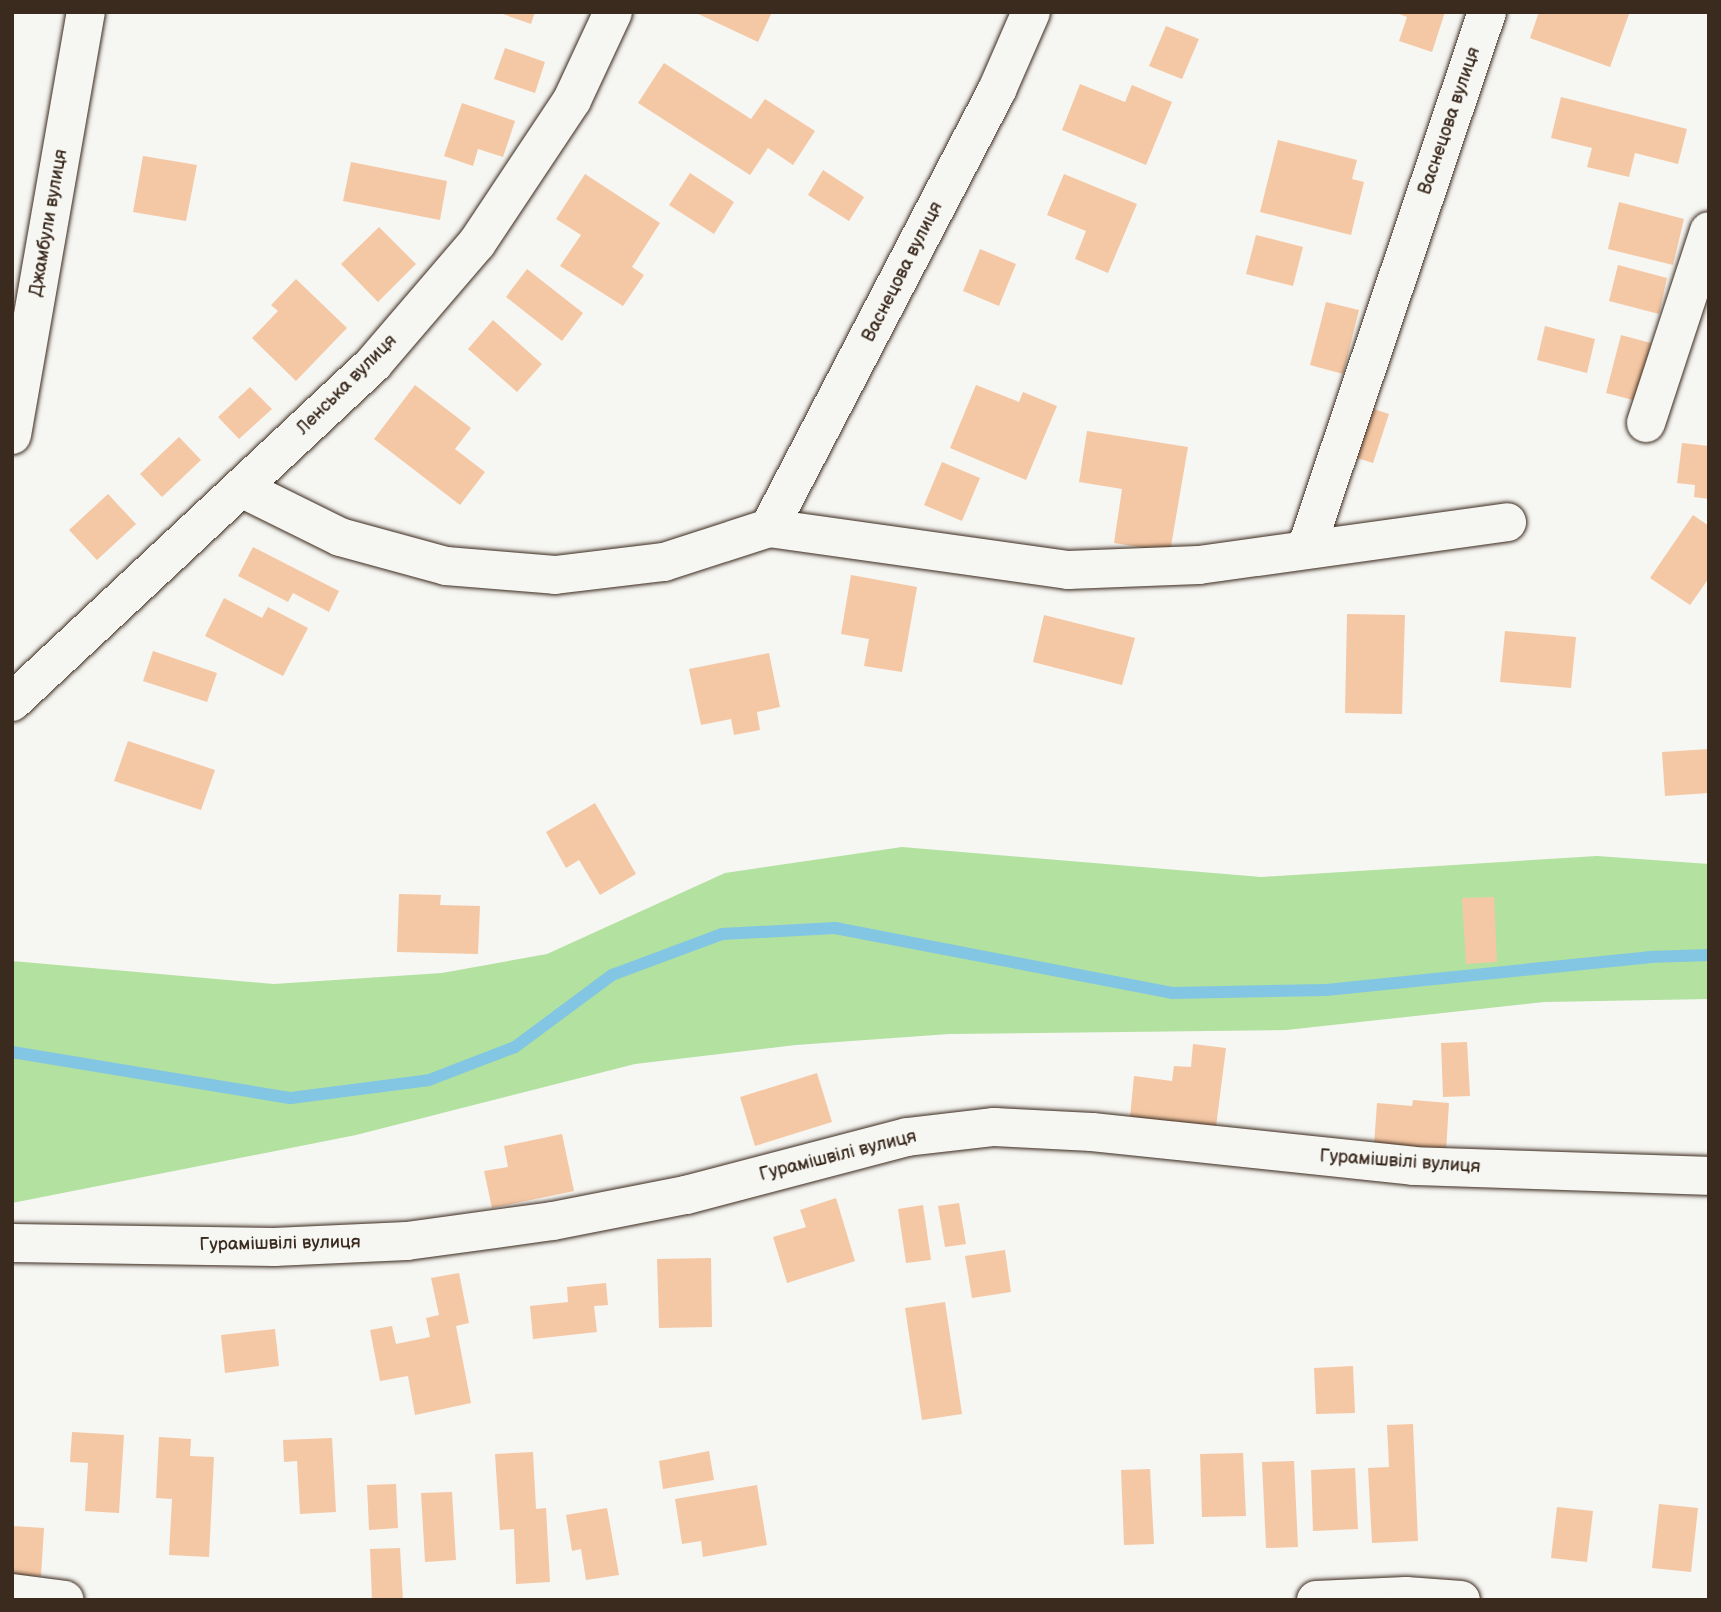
<!DOCTYPE html>
<html>
<head>
<meta charset="utf-8">
<style>
  body { margin:0 }
  #map { position:relative; width:1721px; height:1612px; overflow:hidden; background:#f6f6f2; font-family:"Balsamiq Sans",sans-serif }
  div>[style] { position:absolute }
  .green>* { inset:0; background:#b2e1a0 }
  .stream>* { height:12px; margin:-6px; padding:0 6px; transform-origin:6px; border-radius:6px; background:#82c6e3 }
  .building>* { inset:0; background:#f5c8a5 }
  .roads { filter:drop-shadow(0 0 2px #3b2a1e) drop-shadow(0 0 2px #3b2a1e) }
  .minor>* { height:38px; margin:-19px; padding:0 19px; transform-origin:19px; border-radius:19px; background:#f6f6f2 }
  span { translate:-50% -50%; white-space:nowrap; text-align:center; line-height:1.15; -webkit-text-stroke:5px #f6f6f2; paint-order:stroke }
  .street-label { font-size:18px; color:#3b2a1e }
  .frame { position:absolute; inset:0; border:14px solid #3b2a1e; pointer-events:none }
</style>
</head>
<body>
<div id="map">
  <div class="green">
    <div style="clip-path:polygon(902px 847px,1261px 877px,1597px 856px,1709px 864px,1709px 999px,1544px 1002px,1286px 1030px,949px 1034px,796px 1045px,635px 1064px,356px 1135px,12px 1203px,12px 961px,274px 984px,442px 973px,547px 954px,725px 873px)"></div>
  </div>
  <div class="stream">
    <div style="left:12px;top:1052px;width:283px;rotate:9.4deg"></div>
    <div style="left:291px;top:1098px;width:139px;rotate:-7.4deg"></div>
    <div style="left:429px;top:1080px;width:92px;rotate:-21deg"></div>
    <div style="left:515px;top:1047px;width:121px;rotate:-36.6deg"></div>
    <div style="left:612px;top:975px;width:117px;rotate:-20.4deg"></div>
    <div style="left:722px;top:934px;width:113px;rotate:-3deg"></div>
    <div style="left:835px;top:928px;width:343px;rotate:10.9deg"></div>
    <div style="left:1172px;top:993px;width:154px;rotate:-1.1deg"></div>
    <div style="left:1326px;top:990px;width:325px;rotate:-5.8deg"></div>
    <div style="left:1649px;top:957px;width:60px;rotate:-1.9deg"></div>
  </div>
  <div class="building">
    <div style="clip-path:polygon(497px 12px,535px 12px,531px 24px)"></div>
    <div style="clip-path:polygon(694px 12px,772px 12px,758px 42px)"></div>
    <div style="clip-path:polygon(1394px 12px,1445px 12px,1432px 52px,1399px 41px,1407px 17px)"></div>
    <div style="clip-path:polygon(1539px 12px,1625px 12px,1629px 14px,1610px 67px,1530px 38px)"></div>
    <div style="clip-path:polygon(1166px 26px,1199px 39px,1182px 79px,1149px 66px)"></div>
    <div style="clip-path:polygon(505px 48px,545px 62px,535px 93px,494px 79px)"></div>
    <div style="clip-path:polygon(664px 63px,751px 119px,765px 99px,815px 131px,793px 165px,768px 148px,750px 175px,638px 103px)"></div>
    <div style="clip-path:polygon(1080px 84px,1125px 102px,1132px 85px,1172px 102px,1146px 165px,1062px 130px)"></div>
    <div style="clip-path:polygon(1561px 97px,1687px 129px,1678px 164px,1635px 153px,1629px 177px,1587px 167px,1592px 148px,1551px 138px)"></div>
    <div style="clip-path:polygon(462px 103px,515px 121px,503px 157px,478px 149px,473px 166px,444px 156px)"></div>
    <div style="clip-path:polygon(1278px 140px,1357px 160px,1352px 179px,1364px 182px,1351px 235px,1260px 212px)"></div>
    <div style="clip-path:polygon(143px 156px,197px 165px,186px 221px,133px 212px)"></div>
    <div style="clip-path:polygon(351px 162px,447px 181px,440px 220px,343px 201px)"></div>
    <div style="clip-path:polygon(823px 170px,864px 197px,849px 221px,808px 195px)"></div>
    <div style="clip-path:polygon(690px 173px,734px 202px,714px 234px,669px 205px)"></div>
    <div style="clip-path:polygon(585px 174px,660px 223px,632px 267px,644px 275px,623px 306px,560px 266px,581px 235px,556px 219px)"></div>
    <div style="clip-path:polygon(1064px 174px,1137px 204px,1108px 273px,1075px 259px,1086px 231px,1047px 215px)"></div>
    <div style="clip-path:polygon(1619px 202px,1684px 219px,1673px 265px,1608px 249px)"></div>
    <div style="clip-path:polygon(379px 227px,416px 264px,378px 302px,341px 264px)"></div>
    <div style="clip-path:polygon(1256px 235px,1303px 247px,1293px 286px,1246px 274px)"></div>
    <div style="clip-path:polygon(980px 249px,1016px 264px,999px 306px,963px 291px)"></div>
    <div style="clip-path:polygon(1618px 265px,1667px 278px,1659px 314px,1609px 301px)"></div>
    <div style="clip-path:polygon(527px 269px,583px 313px,562px 341px,506px 297px)"></div>
    <div style="clip-path:polygon(296px 279px,347px 328px,296px 381px,252px 338px,278px 311px,271px 305px)"></div>
    <div style="clip-path:polygon(1326px 302px,1359px 310px,1343px 374px,1310px 365px)"></div>
    <div style="clip-path:polygon(493px 320px,542px 364px,517px 392px,468px 349px)"></div>
    <div style="clip-path:polygon(1545px 326px,1595px 339px,1587px 373px,1537px 360px)"></div>
    <div style="clip-path:polygon(1621px 335px,1651px 343px,1637px 401px,1606px 393px)"></div>
    <div style="clip-path:polygon(415px 385px,471px 428px,455px 449px,485px 472px,460px 505px,374px 439px)"></div>
    <div style="clip-path:polygon(976px 385px,1019px 402px,1023px 392px,1057px 406px,1026px 480px,950px 448px)"></div>
    <div style="clip-path:polygon(250px 387px,272px 409px,239px 439px,218px 417px)"></div>
    <div style="clip-path:polygon(1371px 408px,1389px 414px,1373px 463px,1354px 457px)"></div>
    <div style="clip-path:polygon(1087px 431px,1188px 447px,1170px 552px,1114px 543px,1122px 489px,1079px 482px)"></div>
    <div style="clip-path:polygon(179px 437px,201px 460px,162px 497px,140px 474px)"></div>
    <div style="clip-path:polygon(1682px 443px,1709px 446px,1709px 499px,1694px 497px,1695px 485px,1677px 483px)"></div>
    <div style="clip-path:polygon(942px 462px,980px 478px,962px 521px,924px 505px)"></div>
    <div style="clip-path:polygon(108px 494px,136px 524px,97px 560px,69px 530px)"></div>
    <div style="clip-path:polygon(1693px 515px,1709px 526px,1709px 578px,1690px 605px,1650px 578px)"></div>
    <div style="clip-path:polygon(253px 547px,339px 591px,329px 612px,293px 593px,288px 602px,238px 576px)"></div>
    <div style="clip-path:polygon(851px 575px,917px 587px,902px 672px,864px 666px,869px 639px,841px 634px)"></div>
    <div style="clip-path:polygon(224px 598px,262px 618px,268px 607px,308px 628px,283px 676px,205px 636px)"></div>
    <div style="clip-path:polygon(1347px 614px,1405px 615px,1402px 714px,1345px 713px)"></div>
    <div style="clip-path:polygon(1044px 615px,1135px 638px,1122px 685px,1033px 662px)"></div>
    <div style="clip-path:polygon(1505px 631px,1576px 637px,1571px 688px,1500px 682px)"></div>
    <div style="clip-path:polygon(153px 651px,217px 673px,207px 702px,143px 681px)"></div>
    <div style="clip-path:polygon(769px 653px,780px 707px,757px 712px,760px 730px,734px 735px,731px 719px,701px 725px,689px 669px)"></div>
    <div style="clip-path:polygon(128px 741px,215px 770px,201px 810px,114px 781px)"></div>
    <div style="clip-path:polygon(1709px 749px,1709px 793px,1665px 796px,1662px 752px)"></div>
    <div style="clip-path:polygon(595px 803px,636px 874px,600px 895px,579px 860px,566px 868px,546px 832px)"></div>
    <div style="clip-path:polygon(399px 894px,441px 895px,440px 905px,480px 906px,478px 954px,397px 952px)"></div>
    <div style="clip-path:polygon(1494px 897px,1497px 962px,1466px 964px,1462px 898px)"></div>
    <div style="clip-path:polygon(1467px 1042px,1470px 1096px,1443px 1097px,1441px 1043px)"></div>
    <div style="clip-path:polygon(1193px 1044px,1226px 1048px,1216px 1127px,1130px 1117px,1134px 1076px,1172px 1081px,1174px 1066px,1191px 1067px)"></div>
    <div style="clip-path:polygon(817px 1073px,832px 1122px,755px 1146px,740px 1097px)"></div>
    <div style="clip-path:polygon(1413px 1100px,1449px 1103px,1446px 1151px,1374px 1145px,1377px 1103px,1412px 1106px)"></div>
    <div style="clip-path:polygon(562px 1134px,574px 1191px,492px 1208px,484px 1171px,508px 1167px,504px 1146px)"></div>
    <div style="clip-path:polygon(836px 1198px,855px 1261px,787px 1283px,773px 1237px,806px 1227px,800px 1210px)"></div>
    <div style="clip-path:polygon(959px 1203px,966px 1244px,945px 1247px,938px 1206px)"></div>
    <div style="clip-path:polygon(923px 1205px,931px 1260px,906px 1263px,898px 1209px)"></div>
    <div style="clip-path:polygon(1005px 1250px,1011px 1292px,972px 1298px,965px 1256px)"></div>
    <div style="clip-path:polygon(711px 1258px,712px 1327px,659px 1328px,657px 1259px)"></div>
    <div style="clip-path:polygon(459px 1273px,469px 1323px,456px 1326px,471px 1403px,415px 1415px,408px 1376px,380px 1381px,370px 1330px,392px 1326px,396px 1344px,430px 1337px,426px 1318px,439px 1315px,431px 1278px)"></div>
    <div style="clip-path:polygon(606px 1283px,608px 1305px,594px 1306px,597px 1332px,533px 1339px,530px 1306px,568px 1302px,567px 1287px)"></div>
    <div style="clip-path:polygon(945px 1302px,962px 1414px,922px 1420px,905px 1308px)"></div>
    <div style="clip-path:polygon(275px 1329px,279px 1366px,225px 1373px,221px 1335px)"></div>
    <div style="clip-path:polygon(1353px 1366px,1355px 1413px,1316px 1414px,1314px 1368px)"></div>
    <div style="clip-path:polygon(1413px 1424px,1418px 1541px,1372px 1543px,1368px 1468px,1389px 1467px,1387px 1425px)"></div>
    <div style="clip-path:polygon(72px 1432px,124px 1435px,119px 1513px,85px 1511px,88px 1463px,70px 1462px)"></div>
    <div style="clip-path:polygon(159px 1437px,191px 1439px,190px 1456px,214px 1457px,209px 1557px,169px 1555px,172px 1499px,156px 1498px)"></div>
    <div style="clip-path:polygon(332px 1438px,336px 1512px,300px 1514px,297px 1461px,284px 1462px,283px 1440px)"></div>
    <div style="clip-path:polygon(709px 1451px,714px 1480px,663px 1489px,659px 1461px)"></div>
    <div style="clip-path:polygon(533px 1452px,536px 1509px,546px 1508px,550px 1582px,516px 1584px,514px 1529px,500px 1530px,495px 1454px)"></div>
    <div style="clip-path:polygon(1243px 1453px,1246px 1516px,1202px 1517px,1200px 1454px)"></div>
    <div style="clip-path:polygon(1294px 1461px,1298px 1547px,1266px 1548px,1262px 1462px)"></div>
    <div style="clip-path:polygon(1355px 1468px,1358px 1529px,1313px 1531px,1311px 1470px)"></div>
    <div style="clip-path:polygon(1150px 1469px,1154px 1544px,1124px 1545px,1121px 1470px)"></div>
    <div style="clip-path:polygon(396px 1484px,398px 1528px,369px 1530px,367px 1485px)"></div>
    <div style="clip-path:polygon(757px 1485px,767px 1545px,703px 1557px,701px 1541px,682px 1544px,675px 1499px)"></div>
    <div style="clip-path:polygon(452px 1492px,456px 1560px,425px 1562px,421px 1493px)"></div>
    <div style="clip-path:polygon(1659px 1504px,1698px 1508px,1691px 1572px,1652px 1568px)"></div>
    <div style="clip-path:polygon(1557px 1507px,1593px 1511px,1587px 1562px,1551px 1558px)"></div>
    <div style="clip-path:polygon(607px 1508px,619px 1575px,586px 1580px,581px 1549px,572px 1551px,566px 1515px)"></div>
    <div style="clip-path:polygon(12px 1526px,44px 1528px,41px 1576px,12px 1575px)"></div>
    <div style="clip-path:polygon(400px 1548px,403px 1600px,372px 1600px,370px 1549px)"></div>
  </div>
  <div class="roads">
    <div class="minor">
      <div style="left:1646px;top:423px;width:202px;rotate:-71.8deg"></div>
      <div style="left:12px;top:435px;width:429px;rotate:-80.1deg"></div>
      <div style="left:241px;top:488px;width:110px;rotate:26.3deg"></div>
      <div style="left:340px;top:537px;width:110px;rotate:15.3deg"></div>
      <div style="left:446px;top:566px;width:109px;rotate:4.7deg"></div>
      <div style="left:555px;top:575px;width:110px;rotate:-6.8deg"></div>
      <div style="left:664px;top:562px;width:110px;rotate:-17.9deg"></div>
      <div style="left:769px;top:528px;width:302px;rotate:8deg"></div>
      <div style="left:1068px;top:570px;width:131px;rotate:-2.2deg"></div>
      <div style="left:1199px;top:565px;width:311px;rotate:-7.9deg"></div>
      <div style="left:769px;top:528px;width:494px;rotate:-62.5deg"></div>
      <div style="left:997px;top:90px;width:85px;rotate:-66.4deg"></div>
      <div style="left:1306px;top:549px;width:567px;rotate:-71.37deg"></div>
      <div style="left:12px;top:702px;width:496px;rotate:-43.1deg"></div>
      <div style="left:374px;top:363px;width:158px;rotate:-49.4deg"></div>
      <div style="left:477px;top:243px;width:172px;rotate:-56.4deg"></div>
      <div style="left:572px;top:100px;width:97px;rotate:-65deg"></div>
      <div style="left:12px;top:1243px;width:262px;rotate:0.9deg"></div>
      <div style="left:274px;top:1247px;width:133px;rotate:-2.6deg"></div>
      <div style="left:407px;top:1241px;width:147px;rotate:-7.8deg"></div>
      <div style="left:553px;top:1221px;width:136px;rotate:-11.1deg"></div>
      <div style="left:686px;top:1195px;width:228px;rotate:-14.7deg"></div>
      <div style="left:907px;top:1137px;width:88px;rotate:-6.6deg"></div>
      <div style="left:994px;top:1127px;width:98px;rotate:2.9deg"></div>
      <div style="left:1092px;top:1132px;width:323px;rotate:6deg"></div>
      <div style="left:1413px;top:1166px;width:296px;rotate:1.9deg"></div>
      <div style="left:12px;top:1593px;width:53px;rotate:7.5deg"></div>
      <div style="left:1316px;top:1600px;width:90px;rotate:-2.5deg"></div>
      <div style="left:1406px;top:1596px;width:55px;rotate:4.2deg"></div>
    </div>
  </div>
  <div class="street-label">
    <span style="left:1450px;top:121px;rotate:-71deg">Васнецова вулиця</span>
    <span style="left:49px;top:223px;rotate:-80deg">Джамбули вулиця</span>
    <span style="left:903px;top:272px;rotate:-63deg">Васнецова вулиця</span>
    <span style="left:347px;top:385px;rotate:-45deg">Ленська вулиця</span>
    <span style="left:838px;top:1156px;rotate:-14deg">Гурамішвілі вулиця</span>
    <span style="left:1400px;top:1162px;rotate:4deg">Гурамішвілі вулиця</span>
    <span style="left:280px;top:1244px;rotate:-1deg">Гурамішвілі вулиця</span>
  </div>
  <div class="frame"></div>
</div>
</body>
</html>
